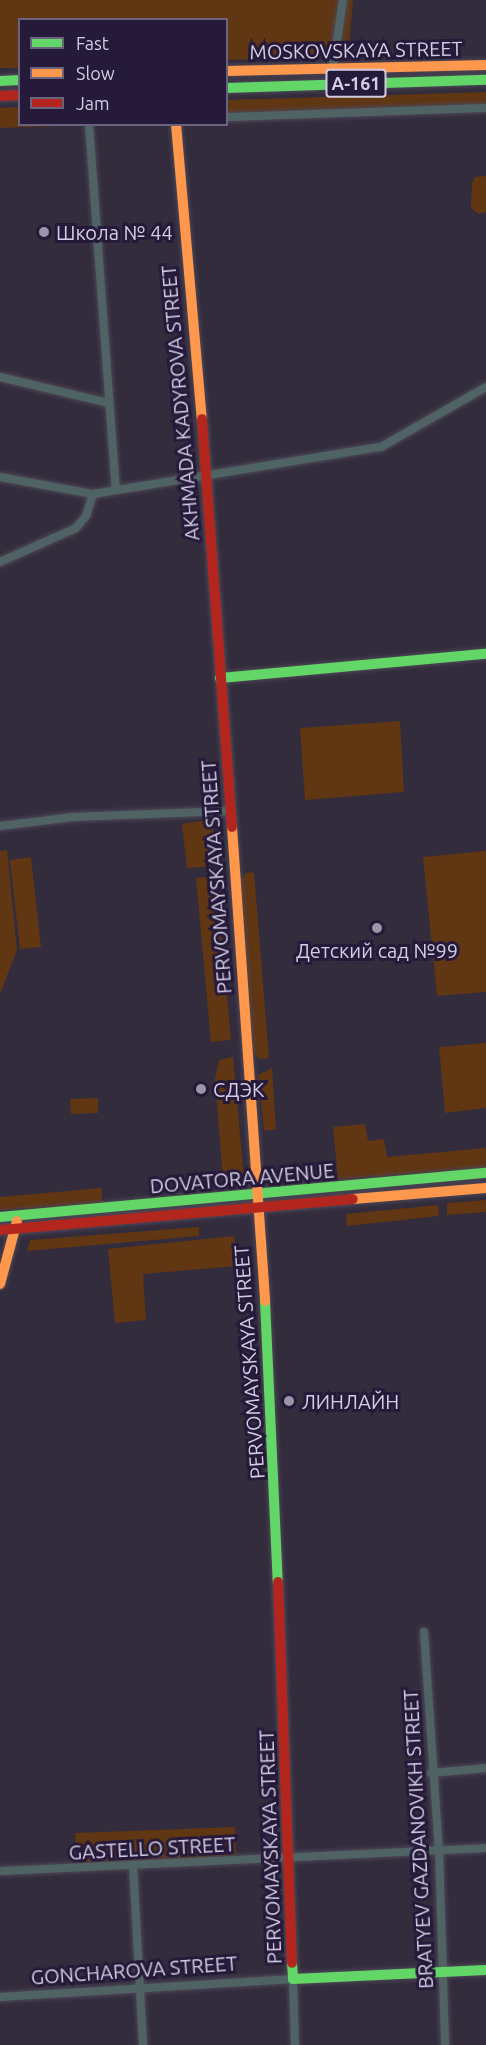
<!DOCTYPE html>
<html>
<head>
<meta charset="utf-8">
<style>
  body { margin:0 }
  #map { position:relative; width:486px; height:2045px; overflow:hidden; background:#322c3d; font-family:Ubuntu,sans-serif }
  div>[style] { position:absolute }
  .green>* { inset:0; background:#603613 }
  .roads { filter:drop-shadow(0 0 2px #4d4756) drop-shadow(0 0 2px #4d4756) }
  .street>* { height:8px; margin:-4px; padding:0 4px; transform-origin:4px; border-radius:4px; background:#4f6264 }
  .fast>* { height:10px; margin:-5px; padding:0 5px; transform-origin:5px; border-radius:5px; background:#63d668 }
  .slow>* { height:10px; margin:-5px; padding:0 5px; transform-origin:5px; border-radius:5px; background:#ff974d }
  .jam>* { height:10px; margin:-5px; padding:0 5px; transform-origin:5px; border-radius:5px; background:#b3261e }
  .dots>* { width:16px; height:16px; translate:-50% -50%; box-sizing:border-box; border:3px solid #251a3a; border-radius:50% }
  span { translate:-50% -50%; white-space:nowrap; text-align:center; line-height:1.15; -webkit-text-stroke:6px #251a3a; paint-order:stroke }
  .shield-label span { padding:2px 4px; background:#251a3a; border:2px solid; border-radius:4px; -webkit-text-stroke-width:0 }
  .shield-label { font-size:18px; color:#d3cde3; font-weight:700 }
  .street-label { font-size:20px; color:#d3cde3 }
  .poi-label { font-size:20px; color:#d3cde3 }
  .left { translate:0 -50%; text-align:left }
  .legend { position:absolute; left:18px; top:18px; width:210px; height:108px; box-sizing:border-box; background:#251a3a; border:2px solid #6b627e; margin:0; padding:8px 10px; list-style:none; font-size:18px; color:#d3cde3 }
  .legend li { display:flex; align-items:center; gap:12px; height:30px }
  .legend b { width:30px; border:2px solid #6b627e }
</style>
</head>
<body>
<div id="map">
  <div class="green">
    <div style="clip-path:polygon(0 0,353px 0,348px 56px,227px 60px,226px 20px,20px 20px,19px 68px,0 68px)"></div>
    <div style="clip-path:polygon(486px 92px,486px 109px,227px 118px,226px 100px)"></div>
    <div style="clip-path:polygon(19px 107px,20px 124px,87px 125px,0 128px,0 108px)"></div>
    <div style="clip-path:polygon(486px 176px,486px 212px,479px 214px,471px 208px,472px 183px,475px 177px)"></div>
    <div style="clip-path:polygon(400px 721px,404px 792px,305px 800px,300px 728px)"></div>
    <div style="clip-path:polygon(212px 819px,217px 866px,187px 868px,182px 824px)"></div>
    <div style="clip-path:polygon(7px 850px,17px 950px,0 994px,0 851px)"></div>
    <div style="clip-path:polygon(486px 851px,486px 992px,437px 996px,423px 857px)"></div>
    <div style="clip-path:polygon(31px 857px,41px 947px,20px 949px,10px 860px)"></div>
    <div style="clip-path:polygon(254px 872px,269px 1058px,260px 1059px,253px 1053px,240px 881px,246px 873px)"></div>
    <div style="clip-path:polygon(216px 876px,231px 1040px,211px 1042px,196px 878px)"></div>
    <div style="clip-path:polygon(486px 1043px,486px 1108px,445px 1113px,439px 1047px)"></div>
    <div style="clip-path:polygon(233px 1057px,244px 1178px,223px 1180px,215px 1079px,219px 1060px)"></div>
    <div style="clip-path:polygon(272px 1068px,276px 1129px,264px 1131px,258px 1075px)"></div>
    <div style="clip-path:polygon(98px 1098px,98px 1113px,71px 1114px,70px 1099px)"></div>
    <div style="clip-path:polygon(365px 1124px,368px 1141px,384px 1139px,387px 1157px,486px 1148px,486px 1168px,338px 1179px,333px 1127px)"></div>
    <div style="clip-path:polygon(102px 1188px,102px 1203px,0 1210px,0 1197px)"></div>
    <div style="clip-path:polygon(486px 1200px,486px 1212px,447px 1215px,447px 1203px)"></div>
    <div style="clip-path:polygon(438px 1205px,439px 1216px,347px 1226px,346px 1214px)"></div>
    <div style="clip-path:polygon(199px 1227px,199px 1236px,27px 1251px,30px 1240px)"></div>
    <div style="clip-path:polygon(234px 1236px,237px 1266px,143px 1274px,146px 1320px,115px 1323px,108px 1249px)"></div>
    <div style="clip-path:polygon(235px 1827px,236px 1861px,77px 1867px,75px 1833px)"></div>
  </div>
  <div class="roads">
    <div class="street">
      <div style="left:333px;top:67px;width:68px;rotate:-81.5deg"></div>
      <div style="left:226px;top:117px;width:260px;rotate:-2deg"></div>
      <div style="left:89px;top:124px;width:367px;rotate:85.8deg"></div>
      <div style="left:0;top:377px;width:111px;rotate:13.5deg"></div>
      <div style="left:0;top:477px;width:95px;rotate:10.4deg"></div>
      <div style="left:93px;top:494px;width:292px;rotate:-9.3deg"></div>
      <div style="left:381px;top:447px;width:121px;rotate:-29.7deg"></div>
      <div style="left:0;top:562px;width:83px;rotate:-24.1deg"></div>
      <div style="left:76px;top:528px;width:16px;rotate:-50deg"></div>
      <div style="left:86px;top:516px;width:23px;rotate:-72deg"></div>
      <div style="left:0;top:826px;width:74px;rotate:-7deg"></div>
      <div style="left:73px;top:817px;width:155px;rotate:-2.2deg"></div>
      <div style="left:424px;top:1632px;width:219px;rotate:86.1deg"></div>
      <div style="left:439px;top:1850px;width:195px;rotate:88.2deg"></div>
      <div style="left:431px;top:1773px;width:55px;rotate:-5.2deg"></div>
      <div style="left:133px;top:1865px;width:180px;rotate:86.8deg"></div>
      <div style="left:0;top:1871px;width:487px;rotate:-2.7deg"></div>
      <div style="left:0;top:1997px;width:294px;rotate:-3.5deg"></div>
      <div style="left:293px;top:1979px;width:66px;rotate:88.3deg"></div>
    </div>
    <div class="fast">
      <div style="left:0;top:81px;width:20px;rotate:-3deg"></div>
      <div style="left:226px;top:88px;width:260px;rotate:-1.8deg"></div>
      <div style="left:220px;top:678px;width:267px;rotate:-5.2deg"></div>
      <div style="left:0;top:1217px;width:488px;rotate:-5.2deg"></div>
      <div style="left:265px;top:1301px;width:281px;rotate:87.4deg"></div>
      <div style="left:292px;top:1963px;width:16px;rotate:86deg"></div>
      <div style="left:293px;top:1979px;width:193px;rotate:-2.7deg"></div>
    </div>
    <div class="slow">
      <div style="left:226px;top:71px;width:260px;rotate:-1.3deg"></div>
      <div style="left:176px;top:124px;width:296px;rotate:85deg"></div>
      <div style="left:232px;top:827px;width:475px;rotate:86deg"></div>
      <div style="left:353px;top:1199px;width:133px;rotate:-4.7deg"></div>
      <div style="left:0;top:1284px;width:65px;rotate:-74.9deg"></div>
    </div>
    <div class="jam">
      <div style="left:0;top:96px;width:20px;rotate:-3deg"></div>
      <div style="left:202px;top:419px;width:409px;rotate:85.8deg"></div>
      <div style="left:0;top:1230px;width:354px;rotate:-5deg"></div>
      <div style="left:278px;top:1582px;width:381px;rotate:87.9deg"></div>
    </div>
  </div>
  <div class="dots">
    <div style="left:44px;top:232px;background:#9b95a9"></div>
    <div style="left:377px;top:928px;background:#9b95a9"></div>
    <div style="left:201px;top:1089px;background:#9b95a9"></div>
    <div style="left:289px;top:1401px;background:#9b95a9"></div>
  </div>
  <div class="shield-label">
    <span style="left:356px;top:83px">А-161</span>
  </div>
  <div class="street-label">
    <span style="left:356px;top:50px;rotate:-1deg">MOSKOVSKAYA STREET</span>
    <span style="left:180px;top:403px;rotate:-95deg">AKHMADA KADYROVA STREET</span>
    <span style="left:216px;top:877px;rotate:-94deg">PERVOMAYSKAYA STREET</span>
    <span style="left:242px;top:1178px;rotate:-5deg">DOVATORA AVENUE</span>
    <span style="left:249px;top:1362px;rotate:-94deg">PERVOMAYSKAYA STREET</span>
    <span style="left:418px;top:1839px;rotate:-93deg">BRATYEV GAZDANOVIKH STREET</span>
    <span style="left:270px;top:1847px;rotate:-92deg">PERVOMAYSKAYA STREET</span>
    <span style="left:152px;top:1848px;rotate:-3deg">GASTELLO STREET</span>
    <span style="left:134px;top:1970px;rotate:-4deg">GONCHAROVA STREET</span>
  </div>
  <div class="poi-label">
    <span class="left" style="left:56px;top:232px">Школа № 44</span>
    <span style="left:377px;top:950px">Детский сад №99</span>
    <span class="left" style="left:213px;top:1089px">СДЭК</span>
    <span class="left" style="left:302px;top:1401px">ЛИНЛАЙН</span>
  </div>
  <ul class="legend">
  <li><b style="height:8px;background:#63d668"></b>Fast</li>
  <li><b style="height:8px;background:#ff974d"></b>Slow</li>
  <li><b style="height:8px;background:#b3261e"></b>Jam</li>
  </ul>
</div>
</body>
</html>
